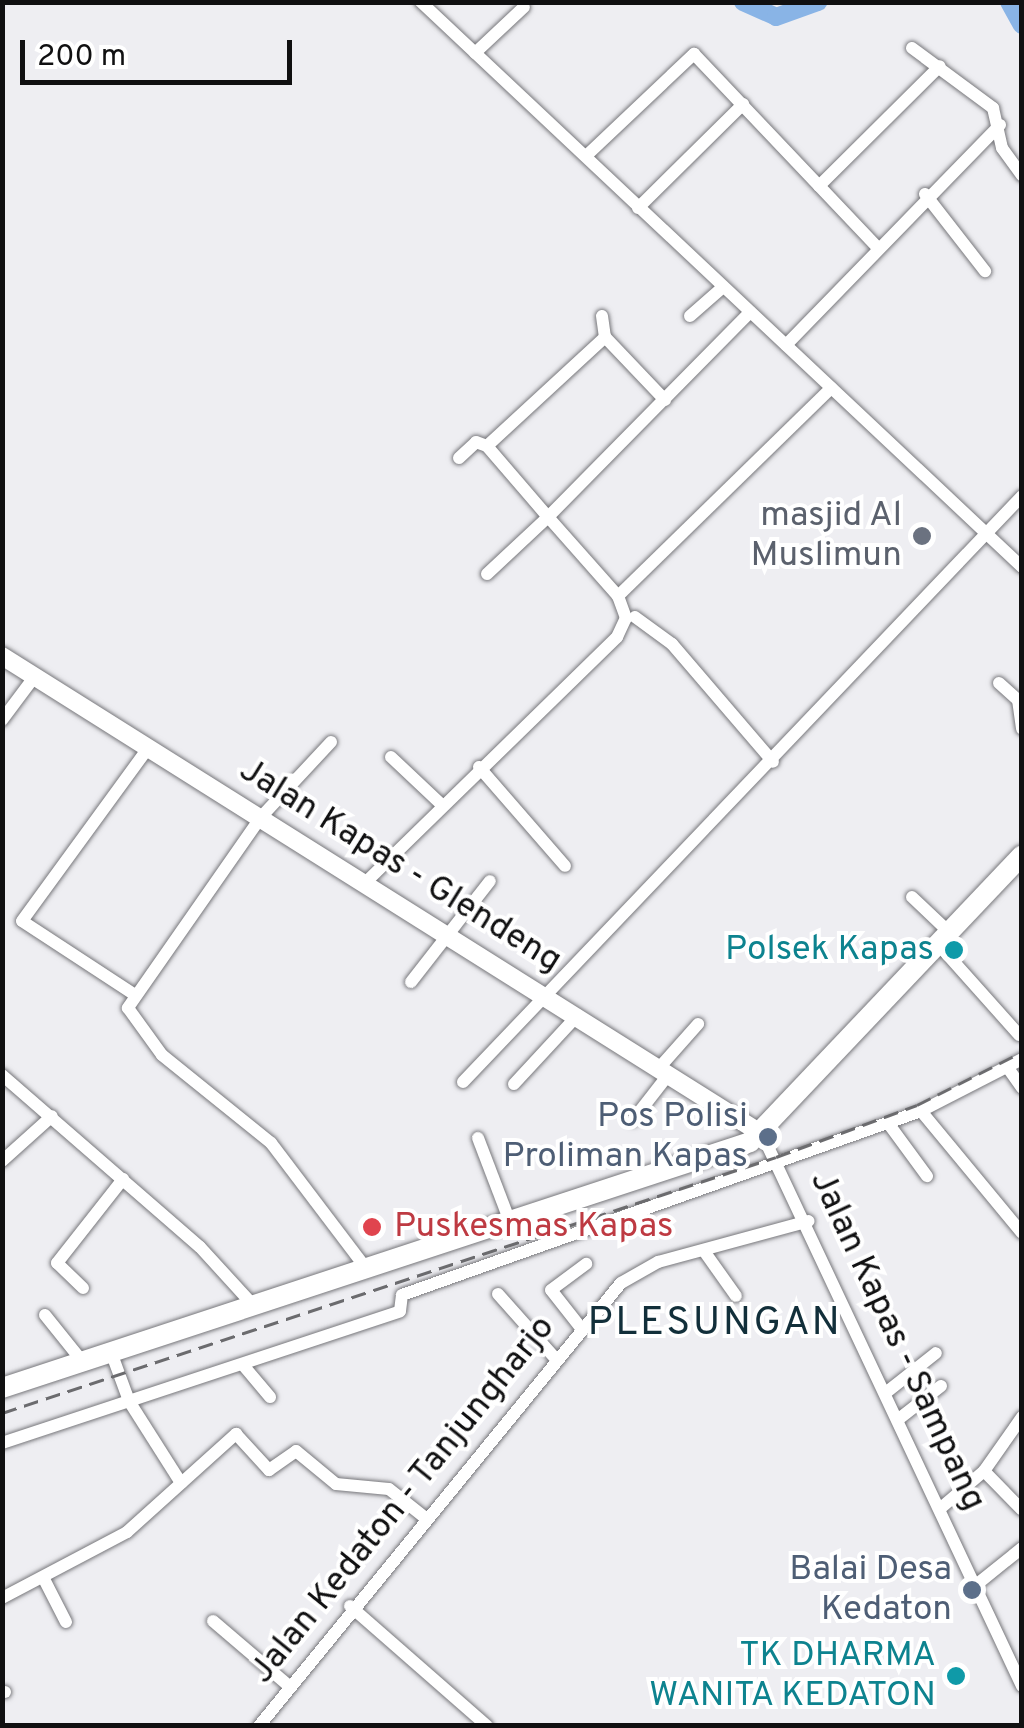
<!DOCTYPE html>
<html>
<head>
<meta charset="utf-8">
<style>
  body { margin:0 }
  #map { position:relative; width:1024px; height:1728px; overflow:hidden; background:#eeeef2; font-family:Overpass,sans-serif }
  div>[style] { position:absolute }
  .river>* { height:18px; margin:-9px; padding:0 9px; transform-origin:9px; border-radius:9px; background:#89b4e6 }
  .roads { filter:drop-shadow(0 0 2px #77777b) drop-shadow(0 0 2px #77777b) }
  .minor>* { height:12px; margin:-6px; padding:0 6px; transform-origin:6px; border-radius:6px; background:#fff }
  .major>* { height:18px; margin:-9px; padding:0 9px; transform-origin:9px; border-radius:9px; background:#fff }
  .highway>* { height:20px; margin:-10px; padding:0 10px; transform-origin:10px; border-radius:10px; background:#fff }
  .rail>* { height:2.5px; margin-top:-1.25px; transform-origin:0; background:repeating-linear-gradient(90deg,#6b6b6e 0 15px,transparent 0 23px) }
  .dots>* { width:28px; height:28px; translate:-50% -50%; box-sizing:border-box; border:5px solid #fff; border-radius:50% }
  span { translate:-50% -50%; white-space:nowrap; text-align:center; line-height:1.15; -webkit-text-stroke:8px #fff; paint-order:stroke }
  .worship-label { font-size:35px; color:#5b616d }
  .right { translate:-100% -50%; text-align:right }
  .street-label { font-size:35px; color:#101011 }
  .culture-label { font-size:35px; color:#0d838f }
  .service-label { font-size:35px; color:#4e5e75 }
  .health-label { font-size:35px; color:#be3a42 }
  .left { translate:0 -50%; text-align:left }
  .quarter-label { font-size:40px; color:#122f3a; letter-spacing:2.5px }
  .frame { position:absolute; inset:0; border:5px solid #101011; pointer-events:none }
  .scale { position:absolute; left:20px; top:40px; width:272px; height:45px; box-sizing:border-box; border:5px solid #101011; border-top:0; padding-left:12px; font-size:30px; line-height:35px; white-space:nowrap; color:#101011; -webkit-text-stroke:8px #fff; paint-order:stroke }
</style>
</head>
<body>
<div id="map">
  <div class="river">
    <div style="left:743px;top:2px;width:36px;rotate:24deg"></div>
    <div style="left:776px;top:17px;width:45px;rotate:-19.7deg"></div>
    <div style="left:1009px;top:2px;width:26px;rotate:61deg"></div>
  </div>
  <div class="roads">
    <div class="minor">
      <div style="left:421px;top:2px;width:825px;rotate:43.23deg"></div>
      <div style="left:912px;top:48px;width:101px;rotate:36.5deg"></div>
      <div style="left:993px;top:108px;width:41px;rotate:77.3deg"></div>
      <div style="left:1002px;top:148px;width:34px;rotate:54deg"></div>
      <div style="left:475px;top:53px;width:67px;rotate:-43.2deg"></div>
      <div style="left:586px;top:156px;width:149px;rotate:-43.4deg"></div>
      <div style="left:694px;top:54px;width:263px;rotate:46.5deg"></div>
      <div style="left:819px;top:186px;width:170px;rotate:-44.8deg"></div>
      <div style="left:925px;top:194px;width:98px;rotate:52.1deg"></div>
      <div style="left:638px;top:208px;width:148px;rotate:-44.7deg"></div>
      <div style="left:602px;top:316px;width:21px;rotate:82deg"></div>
      <div style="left:690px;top:316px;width:44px;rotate:-41.3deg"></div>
      <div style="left:786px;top:345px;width:307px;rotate:-45.8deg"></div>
      <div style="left:459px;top:458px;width:23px;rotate:-43deg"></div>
      <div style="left:476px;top:442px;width:12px;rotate:20deg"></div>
      <div style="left:487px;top:574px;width:83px;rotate:-43.1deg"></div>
      <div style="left:548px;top:517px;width:94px;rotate:-130.7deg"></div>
      <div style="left:487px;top:446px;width:161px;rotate:-42.7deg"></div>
      <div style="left:605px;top:337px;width:87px;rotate:46.4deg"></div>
      <div style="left:618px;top:596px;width:106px;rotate:-131.5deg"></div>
      <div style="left:548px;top:517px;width:288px;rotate:-45.4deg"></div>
      <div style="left:635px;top:617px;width:46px;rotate:36.1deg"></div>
      <div style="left:672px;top:644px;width:155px;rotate:49.4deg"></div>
      <div style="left:999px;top:683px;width:25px;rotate:42deg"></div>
      <div style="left:1018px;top:700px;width:29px;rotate:82deg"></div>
      <div style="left:2px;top:720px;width:55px;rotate:-53.1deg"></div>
      <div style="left:331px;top:742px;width:103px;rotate:133deg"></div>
      <div style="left:261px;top:817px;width:233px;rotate:124.9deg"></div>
      <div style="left:128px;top:1008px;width:58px;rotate:54.1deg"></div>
      <div style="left:162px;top:1055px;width:140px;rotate:38.9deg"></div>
      <div style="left:271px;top:1143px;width:156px;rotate:52.8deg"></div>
      <div style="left:391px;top:757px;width:70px;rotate:43.3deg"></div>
      <div style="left:479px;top:767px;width:131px;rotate:49deg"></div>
      <div style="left:366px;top:882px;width:351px;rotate:-44.3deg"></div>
      <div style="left:617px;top:637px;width:21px;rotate:-65deg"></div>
      <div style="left:626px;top:618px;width:23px;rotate:-110deg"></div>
      <div style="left:618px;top:596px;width:298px;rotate:-44.3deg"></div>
      <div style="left:912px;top:897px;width:51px;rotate:43.4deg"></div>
      <div style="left:938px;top:944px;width:122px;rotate:48.3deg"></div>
      <div style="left:411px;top:982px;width:128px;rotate:-52deg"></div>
      <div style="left:132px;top:993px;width:131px;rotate:-146.8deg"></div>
      <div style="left:22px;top:921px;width:215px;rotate:-53.9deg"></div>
      <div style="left:659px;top:1068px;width:59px;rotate:-48.4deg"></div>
      <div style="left:1008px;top:1068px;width:24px;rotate:55deg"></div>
      <div style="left:2px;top:1075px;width:262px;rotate:41deg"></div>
      <div style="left:200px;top:1247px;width:77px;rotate:47.6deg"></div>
      <div style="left:463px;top:1082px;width:810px;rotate:-46.35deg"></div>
      <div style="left:514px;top:1084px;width:94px;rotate:-47.2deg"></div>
      <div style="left:921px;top:1111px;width:158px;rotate:50.4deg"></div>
      <div style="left:633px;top:1120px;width:58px;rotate:-52deg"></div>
      <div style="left:888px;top:1123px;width:66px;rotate:53.7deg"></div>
      <div style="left:762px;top:1134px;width:610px;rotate:64.78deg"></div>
      <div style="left:478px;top:1138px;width:87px;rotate:69.1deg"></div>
      <div style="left:2px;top:1161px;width:67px;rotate:-42deg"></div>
      <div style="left:704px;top:1251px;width:55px;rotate:54.6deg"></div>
      <div style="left:83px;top:1288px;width:36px;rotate:-136deg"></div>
      <div style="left:57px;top:1263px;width:107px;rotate:-51.8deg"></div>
      <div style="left:498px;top:1294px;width:86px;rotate:48.3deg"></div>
      <div style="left:45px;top:1315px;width:59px;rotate:51.2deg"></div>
      <div style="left:581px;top:1328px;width:48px;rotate:-128.3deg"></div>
      <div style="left:551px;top:1290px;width:44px;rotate:-36.6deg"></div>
      <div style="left:111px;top:1352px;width:52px;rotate:69.8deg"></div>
      <div style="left:129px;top:1401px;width:97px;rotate:57.6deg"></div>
      <div style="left:243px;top:1365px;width:42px;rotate:49.8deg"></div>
      <div style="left:888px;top:1391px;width:61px;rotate:-38.4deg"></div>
      <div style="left:1022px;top:1417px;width:66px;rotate:125.1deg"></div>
      <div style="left:984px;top:1471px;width:54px;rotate:45.7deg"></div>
      <div style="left:900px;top:1418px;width:52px;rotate:-38deg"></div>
      <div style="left:2px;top:1443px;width:419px;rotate:-18.3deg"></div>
      <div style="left:400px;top:1311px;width:16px;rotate:-83deg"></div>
      <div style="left:402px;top:1295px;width:551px;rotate:-19.52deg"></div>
      <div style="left:921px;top:1111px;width:114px;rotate:-27.2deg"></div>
      <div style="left:942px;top:1507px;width:55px;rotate:-40.6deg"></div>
      <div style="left:45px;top:1581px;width:46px;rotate:62.9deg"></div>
      <div style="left:976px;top:1585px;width:59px;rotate:-38.8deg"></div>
      <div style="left:2px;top:1598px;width:141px;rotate:-27.8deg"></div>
      <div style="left:127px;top:1532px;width:147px;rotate:-42deg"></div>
      <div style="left:236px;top:1434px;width:49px;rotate:47.5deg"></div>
      <div style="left:269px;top:1470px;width:33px;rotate:-35deg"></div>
      <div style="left:296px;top:1451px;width:52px;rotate:39.5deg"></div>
      <div style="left:336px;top:1484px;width:53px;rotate:5.4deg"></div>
      <div style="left:389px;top:1489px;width:43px;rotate:38.5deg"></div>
      <div style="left:350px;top:1606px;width:182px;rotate:41.2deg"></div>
      <div style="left:213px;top:1621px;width:100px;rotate:40.5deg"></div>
      <div style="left:2px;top:1692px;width:3px"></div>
      <div style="left:259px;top:1726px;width:572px;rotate:-50.75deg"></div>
      <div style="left:621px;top:1283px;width:43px;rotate:-29.6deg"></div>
      <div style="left:658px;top:1262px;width:156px;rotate:-15.2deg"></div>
    </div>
    <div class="major">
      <div style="left:2px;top:656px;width:898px;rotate:32.17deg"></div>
    </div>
    <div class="highway">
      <div style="left:2px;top:1388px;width:787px;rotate:-18.2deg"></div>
      <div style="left:750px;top:1142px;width:395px;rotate:-46.5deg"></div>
    </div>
  </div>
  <div class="rail">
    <div style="left:2px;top:1413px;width:815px;rotate:-18.3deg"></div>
    <div style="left:776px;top:1157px;width:150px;rotate:-20.2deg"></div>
    <div style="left:917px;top:1105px;width:118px;rotate:-26.8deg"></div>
  </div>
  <div class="dots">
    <div style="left:922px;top:536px;background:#6b7280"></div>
    <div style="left:954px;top:950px;background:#0f9aa8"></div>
    <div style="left:768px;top:1137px;background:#5c6f8a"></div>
    <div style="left:372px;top:1227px;background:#e0444e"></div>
    <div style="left:972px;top:1590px;background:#5c6f8a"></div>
    <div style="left:956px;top:1676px;background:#0f9aa8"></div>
  </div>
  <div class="worship-label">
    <span class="right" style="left:902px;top:536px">masjid Al<br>Muslimun</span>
  </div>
  <div class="street-label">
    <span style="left:400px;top:866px;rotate:32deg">Jalan Kapas - Glendeng</span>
    <span style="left:897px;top:1341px;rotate:65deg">Jalan Kapas - Sampang</span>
    <span style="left:403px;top:1500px;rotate:-51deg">Jalan Kedaton - Tanjungharjo</span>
  </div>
  <div class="culture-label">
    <span class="right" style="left:934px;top:950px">Polsek Kapas</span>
    <span class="right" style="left:936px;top:1676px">TK DHARMA<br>WANITA KEDATON</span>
  </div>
  <div class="service-label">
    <span class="right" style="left:748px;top:1137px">Pos Polisi<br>Proliman Kapas</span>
    <span class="right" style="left:952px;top:1590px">Balai Desa<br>Kedaton</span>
  </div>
  <div class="health-label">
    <span class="left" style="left:394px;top:1227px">Puskesmas Kapas</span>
  </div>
  <div class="quarter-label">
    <span style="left:715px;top:1324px">PLESUNGAN</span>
  </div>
  <div class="frame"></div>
  <div class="scale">200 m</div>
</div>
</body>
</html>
